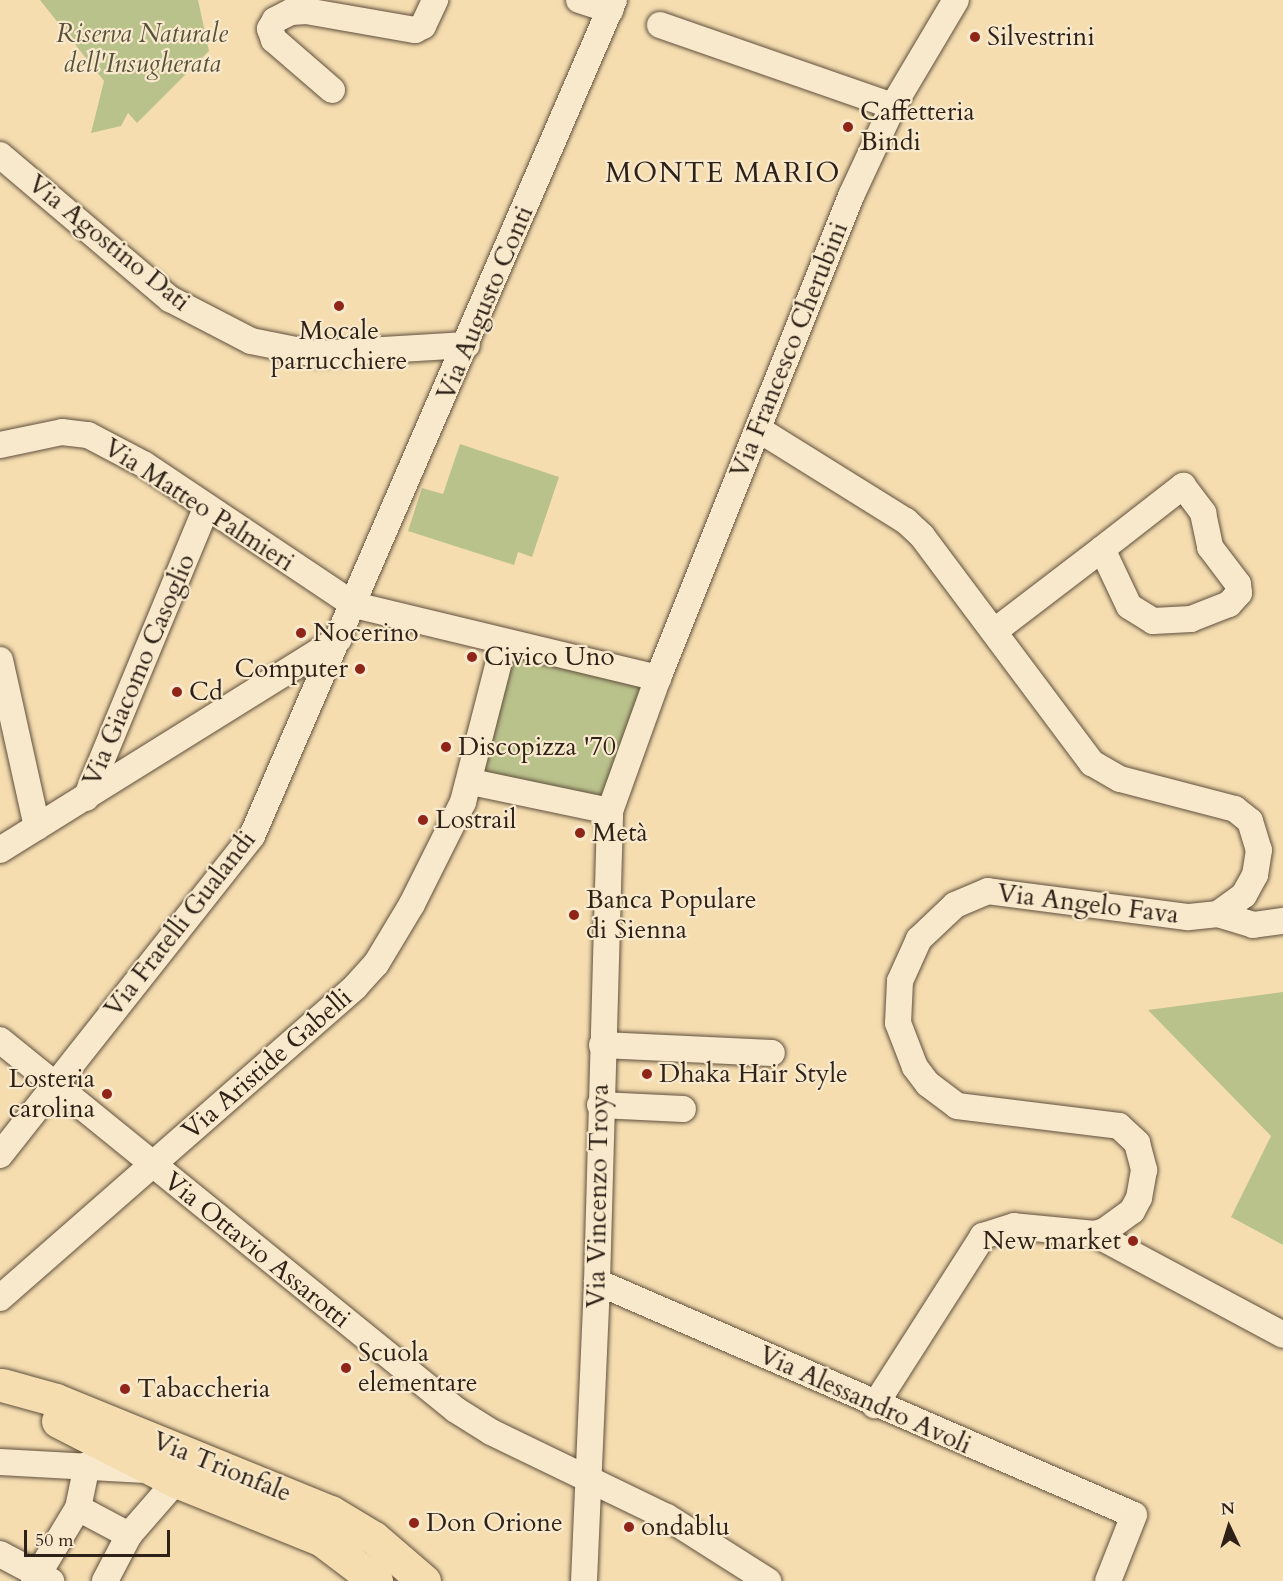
<!DOCTYPE html>
<html>
<head>
<meta charset="utf-8">
<style>
  body { margin:0 }
  #map { position:relative; width:1283px; height:1581px; overflow:hidden; background:#f5ddb0; font-family:Cardo,serif }
  div>[style] { position:absolute }
  .green>* { inset:0; background:#bac28c }
  .roads { filter:drop-shadow(0 0 2px #60503d) drop-shadow(0 0 2px #60503d) }
  .minor>* { height:26px; margin:-13px; padding:0 13px; transform-origin:13px; border-radius:13px; background:#f8e9cc }
  .major>* { height:33px; margin:-16.5px; padding:0 16.5px; transform-origin:16.5px; border-radius:16.5px; background:#f5ddb0 }
  .dots>* { width:16px; height:16px; translate:-50% -50%; box-sizing:border-box; border:3px solid #f8e9cc; border-radius:50% }
  span { translate:-50% -50%; white-space:nowrap; text-align:center; line-height:1.15; -webkit-text-stroke:4.5px #f8e9cc; paint-order:stroke }
  .park-label { font-size:26px; color:#58513a; font-style:italic }
  .poi-label { font-size:26px; color:#2e2117 }
  .left { translate:0 -50%; text-align:left }
  .right { translate:-100% -50%; text-align:right }
  .street-label { font-size:26px; color:#2e2117 }
  .quarter-label { font-size:28px; color:#2e2117; letter-spacing:1.5px }
  .north { position:absolute; left:1199px; top:1497px; width:60px; height:60px; -webkit-text-stroke:4px #f8e9cc; paint-order:stroke; rotate:356deg; font-size:16px; font-weight:700; line-height:24px; text-align:center; color:#2e2117 }
  .north::after { content:''; display:block; margin:auto; width:21px; height:27px; background:#2e2117; clip-path:polygon(50% 0,100% 100%,50% 72%,0 100%) }
  .scale { position:absolute; left:24px; top:1530px; width:146px; height:27px; box-sizing:border-box; border:3px solid #2e2117; border-top:0; padding-left:8px; font-size:18px; line-height:21px; white-space:nowrap; color:#2e2117; -webkit-text-stroke:4px #f8e9cc; paint-order:stroke }
</style>
</head>
<body>
<div id="map">
  <div class="green">
    <div style="clip-path:polygon(40px 0,198px 0,209px 51px,137px 123px,128px 113px,121px 126px,91px 133px,104px 81px)"></div>
    <div style="clip-path:polygon(460px 444px,559px 477px,532px 557px,518px 552px,514px 565px,408px 531px,422px 488px,443px 494px)"></div>
    <div style="clip-path:polygon(509px 651px,646px 681px,602px 801px,479px 772px)"></div>
    <div style="clip-path:polygon(1283px 992px,1283px 1245px,1231px 1217px,1271px 1136px,1148px 1010px)"></div>
  </div>
  <div class="roads">
    <div class="minor">
      <div style="left:579px;top:0;width:33px;rotate:18deg"></div>
      <div style="left:660px;top:25px;width:247px;rotate:19.2deg"></div>
      <div style="left:332px;top:90px;width:77px;rotate:-139.2deg"></div>
      <div style="left:274px;top:40px;width:12px;rotate:-110deg"></div>
      <div style="left:270px;top:29px;width:10px;rotate:-61deg"></div>
      <div style="left:275px;top:20px;width:18px;rotate:-27deg"></div>
      <div style="left:291px;top:12px;width:15px;rotate:-4deg"></div>
      <div style="left:306px;top:11px;width:111px;rotate:9.9deg"></div>
      <div style="left:415px;top:30px;width:9px;rotate:-27deg"></div>
      <div style="left:423px;top:26px;width:29px;rotate:-65deg"></div>
      <div style="left:0;top:155px;width:223px;rotate:40.3deg"></div>
      <div style="left:170px;top:299px;width:91px;rotate:27.4deg"></div>
      <div style="left:251px;top:341px;width:66px;rotate:11.3deg"></div>
      <div style="left:316px;top:354px;width:151px;rotate:-3.4deg"></div>
      <div style="left:758px;top:429px;width:174px;rotate:31.9deg"></div>
      <div style="left:906px;top:521px;width:22px;rotate:43deg"></div>
      <div style="left:922px;top:536px;width:284px;rotate:53.2deg"></div>
      <div style="left:1092px;top:763px;width:32px;rotate:30deg"></div>
      <div style="left:1120px;top:779px;width:119px;rotate:14.6deg"></div>
      <div style="left:1235px;top:809px;width:19px;rotate:39deg"></div>
      <div style="left:1250px;top:821px;width:30px;rotate:73deg"></div>
      <div style="left:1259px;top:850px;width:25px;rotate:99deg"></div>
      <div style="left:1255px;top:875px;width:23px;rotate:119deg"></div>
      <div style="left:1244px;top:895px;width:32px;rotate:144deg"></div>
      <div style="left:1218px;top:914px;width:31px;rotate:174deg"></div>
      <div style="left:1187px;top:917px;width:201px;rotate:-172.6deg"></div>
      <div style="left:988px;top:891px;width:36px;rotate:157deg"></div>
      <div style="left:955px;top:905px;width:50px;rotate:136.6deg"></div>
      <div style="left:919px;top:939px;width:46px;rotate:114.3deg"></div>
      <div style="left:900px;top:981px;width:42px;rotate:92.7deg"></div>
      <div style="left:898px;top:1023px;width:47px;rotate:68.9deg"></div>
      <div style="left:915px;top:1067px;width:21px;rotate:53deg"></div>
      <div style="left:928px;top:1084px;width:36px;rotate:37deg"></div>
      <div style="left:957px;top:1106px;width:163px;rotate:7deg"></div>
      <div style="left:1119px;top:1126px;width:25px;rotate:43deg"></div>
      <div style="left:1137px;top:1143px;width:28px;rotate:75deg"></div>
      <div style="left:1144px;top:1170px;width:28px;rotate:100deg"></div>
      <div style="left:1139px;top:1198px;width:15px;rotate:118deg"></div>
      <div style="left:1132px;top:1211px;width:34px;rotate:144deg"></div>
      <div style="left:1104px;top:1231px;width:9px;rotate:162deg"></div>
      <div style="left:1095px;top:1234px;width:81px;rotate:-174.4deg"></div>
      <div style="left:1014px;top:1226px;width:33px;rotate:162deg"></div>
      <div style="left:983px;top:1236px;width:201px;rotate:122.6deg"></div>
      <div style="left:0;top:445px;width:63px;rotate:-11.8deg"></div>
      <div style="left:62px;top:432px;width:26px;rotate:7deg"></div>
      <div style="left:88px;top:435px;width:64px;rotate:27.8deg"></div>
      <div style="left:145px;top:465px;width:252px;rotate:33.8deg"></div>
      <div style="left:354px;top:605px;width:313px;rotate:13.5deg"></div>
      <div style="left:1183px;top:486px;width:34px;rotate:53deg"></div>
      <div style="left:1203px;top:513px;width:35px;rotate:78deg"></div>
      <div style="left:1210px;top:547px;width:46px;rotate:52.9deg"></div>
      <div style="left:1238px;top:584px;width:9px;rotate:84deg"></div>
      <div style="left:1239px;top:593px;width:15px;rotate:132deg"></div>
      <div style="left:1229px;top:604px;width:41px;rotate:158.5deg"></div>
      <div style="left:1191px;top:619px;width:38px;rotate:177deg"></div>
      <div style="left:1153px;top:621px;width:28px;rotate:-148deg"></div>
      <div style="left:1129px;top:606px;width:63px;rotate:-115.3deg"></div>
      <div style="left:1102px;top:549px;width:103px;rotate:-37.9deg"></div>
      <div style="left:996px;top:630px;width:133px;rotate:-37.4deg"></div>
      <div style="left:0;top:660px;width:171px;rotate:77.5deg"></div>
      <div style="left:471px;top:782px;width:142px;rotate:11.8deg"></div>
      <div style="left:86px;top:798px;width:313px;rotate:-67.5deg"></div>
      <div style="left:0;top:850px;width:399px;rotate:-31.9deg"></div>
      <div style="left:1218px;top:914px;width:37px;rotate:17deg"></div>
      <div style="left:1253px;top:925px;width:30px;rotate:-8deg"></div>
      <div style="left:0;top:1040px;width:587px;rotate:39.06deg"></div>
      <div style="left:456px;top:1410px;width:41px;rotate:32.2deg"></div>
      <div style="left:491px;top:1432px;width:195px;rotate:25.8deg"></div>
      <div style="left:667px;top:1517px;width:120px;rotate:32.4deg"></div>
      <div style="left:602px;top:1045px;width:170px;rotate:2.7deg"></div>
      <div style="left:600px;top:1105px;width:83px;rotate:2.8deg"></div>
      <div style="left:0;top:1155px;width:407px;rotate:-51.7deg"></div>
      <div style="left:252px;top:836px;width:911px;rotate:-66.59deg"></div>
      <div style="left:1095px;top:1234px;width:213px;rotate:28.2deg"></div>
      <div style="left:597px;top:1282px;width:585px;rotate:23.46deg"></div>
      <div style="left:1134px;top:1515px;width:71px;rotate:111.5deg"></div>
      <div style="left:0;top:1298px;width:472px;rotate:-41.2deg"></div>
      <div style="left:355px;top:987px;width:31px;rotate:-48deg"></div>
      <div style="left:376px;top:964px;width:70px;rotate:-59deg"></div>
      <div style="left:412px;top:904px;width:114px;rotate:-63.4deg"></div>
      <div style="left:463px;top:802px;width:165px;rotate:-75.6deg"></div>
      <div style="left:0;top:1462px;width:146px;rotate:3.1deg"></div>
      <div style="left:87px;top:1465px;width:44px;rotate:101.8deg"></div>
      <div style="left:78px;top:1508px;width:58px;rotate:27.9deg"></div>
      <div style="left:129px;top:1535px;width:52px;rotate:117.6deg"></div>
      <div style="left:129px;top:1535px;width:72px;rotate:-49deg"></div>
      <div style="left:0;top:1554px;width:58px;rotate:27.9deg"></div>
      <div style="left:34px;top:1581px;width:85px;rotate:-58.9deg"></div>
      <div style="left:584px;top:1581px;width:299px;rotate:-87.5deg"></div>
      <div style="left:597px;top:1282px;width:471px;rotate:-88.4deg"></div>
      <div style="left:610px;top:811px;width:141px;rotate:-70.2deg"></div>
      <div style="left:658px;top:678px;width:519px;rotate:-68.18deg"></div>
      <div style="left:851px;top:196px;width:99px;rotate:-65deg"></div>
      <div style="left:893px;top:106px;width:123px;rotate:-59.3deg"></div>
    </div>
    <div class="major">
      <div style="left:2px;top:1385px;width:56px;rotate:15.5deg"></div>
      <div style="left:56px;top:1400px;width:297px;rotate:22.2deg"></div>
      <div style="left:331px;top:1512px;width:50px;rotate:31.2deg"></div>
      <div style="left:374px;top:1538px;width:66px;rotate:40.7deg"></div>
      <div style="left:58px;top:1421px;width:132px;rotate:27deg"></div>
      <div style="left:176px;top:1481px;width:157px;rotate:22deg"></div>
      <div style="left:322px;top:1540px;width:68px;rotate:37.2deg"></div>
    </div>
  </div>
  <div class="dots">
    <div style="left:975px;top:37px;background:#8f2418"></div>
    <div style="left:848px;top:127px;background:#8f2418"></div>
    <div style="left:339px;top:306px;background:#8f2418"></div>
    <div style="left:301px;top:633px;background:#8f2418"></div>
    <div style="left:472px;top:657px;background:#8f2418"></div>
    <div style="left:360px;top:669px;background:#8f2418"></div>
    <div style="left:177px;top:692px;background:#8f2418"></div>
    <div style="left:446px;top:747px;background:#8f2418"></div>
    <div style="left:423px;top:820px;background:#8f2418"></div>
    <div style="left:580px;top:833px;background:#8f2418"></div>
    <div style="left:574px;top:915px;background:#8f2418"></div>
    <div style="left:647px;top:1074px;background:#8f2418"></div>
    <div style="left:107px;top:1094px;background:#8f2418"></div>
    <div style="left:1133px;top:1241px;background:#8f2418"></div>
    <div style="left:346px;top:1368px;background:#8f2418"></div>
    <div style="left:125px;top:1389px;background:#8f2418"></div>
    <div style="left:414px;top:1523px;background:#8f2418"></div>
    <div style="left:629px;top:1527px;background:#8f2418"></div>
  </div>
  <div class="park-label">
    <span style="left:142px;top:49px">Riserva Naturale<br>dell'Insugherata</span>
  </div>
  <div class="poi-label">
    <span class="left" style="left:987px;top:37px">Silvestrini</span>
    <span class="left" style="left:860px;top:127px">Caffetteria<br>Bindi</span>
    <span style="left:339px;top:346px">Mocale<br>parrucchiere</span>
    <span class="left" style="left:313px;top:633px">Nocerino</span>
    <span class="left" style="left:484px;top:657px">Civico Uno</span>
    <span class="right" style="left:348px;top:669px">Computer</span>
    <span class="left" style="left:189px;top:692px">Cd</span>
    <span class="left" style="left:458px;top:747px">Discopizza '70</span>
    <span class="left" style="left:435px;top:820px">Lostrail</span>
    <span class="left" style="left:592px;top:833px">Metà</span>
    <span class="left" style="left:586px;top:915px">Banca Populare<br>di Sienna</span>
    <span class="left" style="left:659px;top:1074px">Dhaka Hair Style</span>
    <span class="right" style="left:95px;top:1094px">Losteria<br>carolina</span>
    <span class="right" style="left:1121px;top:1241px">New market</span>
    <span class="left" style="left:358px;top:1368px">Scuola<br>elementare</span>
    <span class="left" style="left:137px;top:1389px">Tabaccheria</span>
    <span class="left" style="left:426px;top:1523px">Don Orione</span>
    <span class="left" style="left:641px;top:1527px">ondablu</span>
  </div>
  <div class="street-label">
    <span style="left:109px;top:243px;rotate:39deg">Via Agostino Dati</span>
    <span style="left:485px;top:303px;rotate:-67deg">Via Augusto Conti</span>
    <span style="left:789px;top:350px;rotate:-68deg">Via Francesco Cherubini</span>
    <span style="left:199px;top:505px;rotate:33deg">Via Matteo Palmieri</span>
    <span style="left:139px;top:670px;rotate:-67deg">Via Giacomo Casoglio</span>
    <span style="left:1088px;top:904px;rotate:7deg">Via Angelo Fava</span>
    <span style="left:180px;top:924px;rotate:-52deg">Via Fratelli Gualandi</span>
    <span style="left:267px;top:1064px;rotate:-41deg">Via Aristide Gabelli</span>
    <span style="left:598px;top:1196px;rotate:-89deg">Via Vincenzo Troya</span>
    <span style="left:257px;top:1250px;rotate:39deg">Via Ottavio Assarotti</span>
    <span style="left:865px;top:1400px;rotate:24deg">Via Alessandro Avoli</span>
    <span style="left:222px;top:1467px;rotate:22deg">Via Trionfale</span>
  </div>
  <div class="quarter-label">
    <span style="left:723px;top:173px">MONTE MARIO</span>
  </div>
  <div class="north">N</div>
  <div class="scale">50 m</div>
</div>
</body>
</html>
